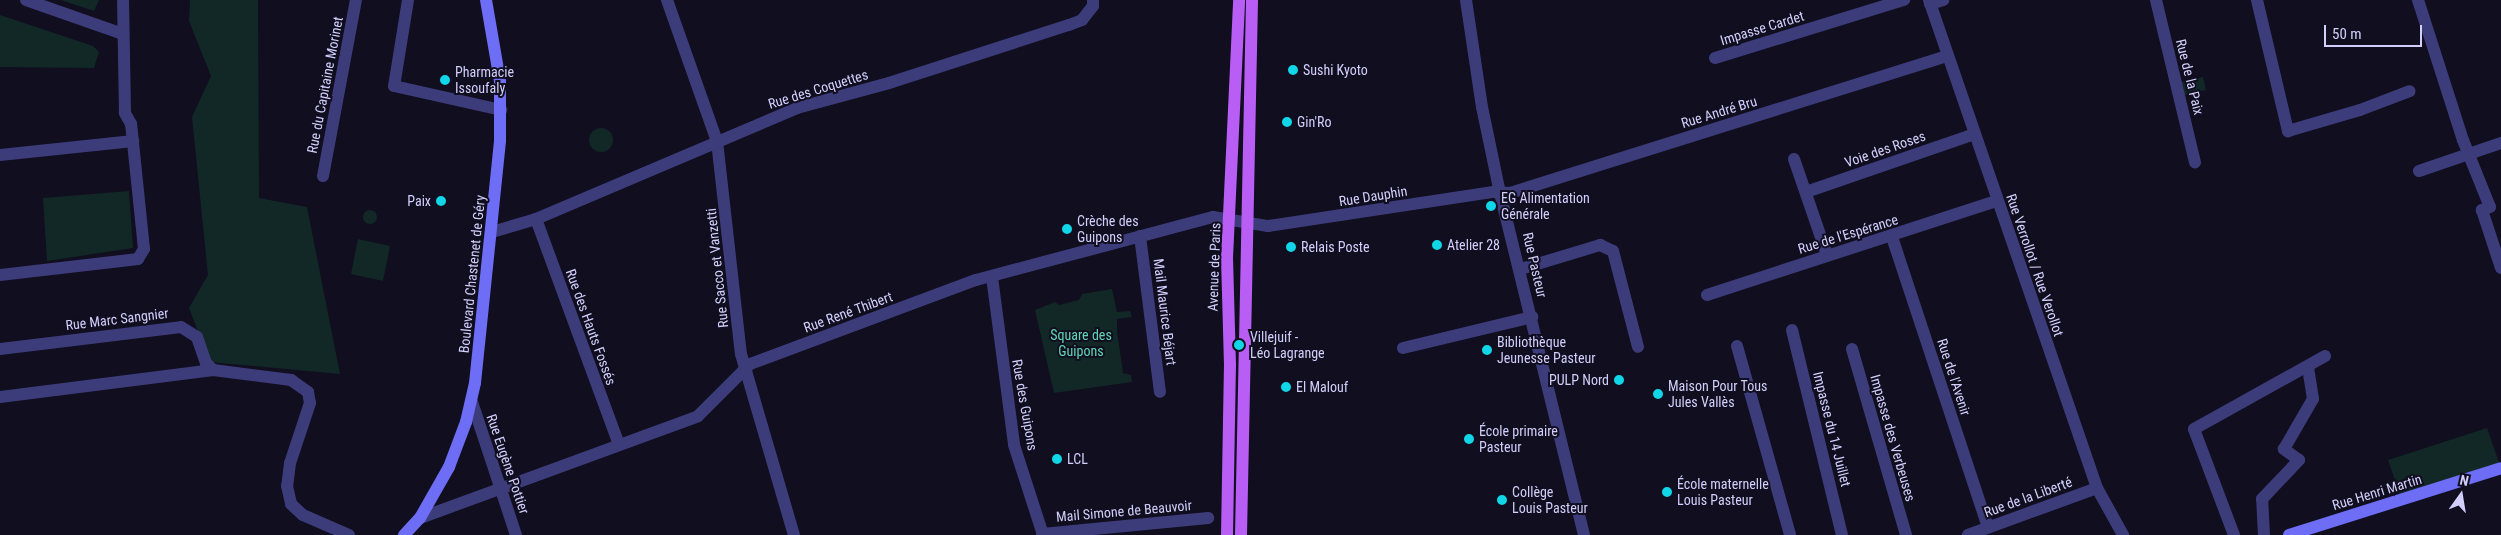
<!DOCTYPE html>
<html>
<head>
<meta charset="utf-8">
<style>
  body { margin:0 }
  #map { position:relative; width:2501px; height:535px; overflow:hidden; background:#100e1f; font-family:"Roboto Condensed",sans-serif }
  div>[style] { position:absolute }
  .green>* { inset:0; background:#112827 }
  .round { border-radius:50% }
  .street>* { height:12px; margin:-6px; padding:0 6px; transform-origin:6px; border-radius:6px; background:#3d3c7b }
  .secondary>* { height:12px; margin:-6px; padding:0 6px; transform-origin:6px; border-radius:6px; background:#6d6df5 }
  .primary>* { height:12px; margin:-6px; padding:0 6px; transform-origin:6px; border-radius:6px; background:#b95ef4 }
  .dots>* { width:14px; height:14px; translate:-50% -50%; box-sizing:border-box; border:2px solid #100e1f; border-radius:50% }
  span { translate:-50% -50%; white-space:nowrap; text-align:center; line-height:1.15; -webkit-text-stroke:4px #100e1f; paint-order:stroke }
  .street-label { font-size:14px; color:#d3cffc }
  .poi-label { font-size:14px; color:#d3cffc }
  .left { translate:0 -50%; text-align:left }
  .right { translate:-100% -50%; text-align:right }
  .park-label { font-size:14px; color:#61d6b6 }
  .north { position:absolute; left:2436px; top:470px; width:50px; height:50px; -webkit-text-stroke:4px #100e1f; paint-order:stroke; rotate:13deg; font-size:14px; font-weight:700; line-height:20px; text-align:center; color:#d3cffc }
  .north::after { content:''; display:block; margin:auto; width:18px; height:22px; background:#d3cffc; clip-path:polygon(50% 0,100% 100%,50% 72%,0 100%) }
  .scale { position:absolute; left:2324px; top:25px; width:98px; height:22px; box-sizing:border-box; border:2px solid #d3cffc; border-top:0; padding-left:6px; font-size:15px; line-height:18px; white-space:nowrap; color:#d3cffc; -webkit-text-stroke:4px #100e1f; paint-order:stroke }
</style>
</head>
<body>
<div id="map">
  <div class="green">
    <div style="clip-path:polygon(61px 0,99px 0,94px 11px)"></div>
    <div style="clip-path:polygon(190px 0,258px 0,259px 198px,307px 207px,340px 374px,210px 362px,189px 308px,208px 275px,192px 117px,211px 76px,189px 21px)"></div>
    <div style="clip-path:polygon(0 15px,93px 46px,99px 52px,94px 68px,0 67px)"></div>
    <div style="clip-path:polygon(2203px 77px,2206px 90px,2184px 95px,2181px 82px)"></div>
    <div class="round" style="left:589px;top:128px;width:24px;height:24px"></div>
    <div style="clip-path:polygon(129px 191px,133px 248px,47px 261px,43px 198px)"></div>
    <div class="round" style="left:363px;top:210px;width:14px;height:14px"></div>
    <div style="clip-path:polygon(358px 239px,390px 246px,383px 281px,351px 274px)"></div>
    <div style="clip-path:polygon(1112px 289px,1117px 312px,1130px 311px,1132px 317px,1117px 319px,1117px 331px,1123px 373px,1131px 375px,1132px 382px,1054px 393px,1035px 310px,1055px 302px,1059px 305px,1079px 300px,1082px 294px)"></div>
    <div style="clip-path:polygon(2487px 428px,2501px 468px,2402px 501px,2388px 460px)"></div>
  </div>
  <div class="street">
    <div style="left:26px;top:0;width:103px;rotate:19.3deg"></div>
    <div style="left:408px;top:0;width:87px;rotate:99.2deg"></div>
    <div style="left:394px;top:86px;width:110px;rotate:12.6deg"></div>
    <div style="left:667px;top:0;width:150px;rotate:70.5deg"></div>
    <div style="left:717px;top:141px;width:214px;rotate:83.6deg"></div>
    <div style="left:741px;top:354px;width:189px;rotate:73.7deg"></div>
    <div style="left:1466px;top:0;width:108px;rotate:81.5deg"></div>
    <div style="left:1482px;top:107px;width:88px;rotate:78.2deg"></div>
    <div style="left:1500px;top:193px;width:352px;rotate:76.2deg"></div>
    <div style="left:1929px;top:0;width:516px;rotate:71deg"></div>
    <div style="left:2097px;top:488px;width:54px;rotate:61deg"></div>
    <div style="left:2156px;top:0;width:167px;rotate:76.5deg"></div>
    <div style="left:2257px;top:0;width:135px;rotate:76.7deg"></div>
    <div style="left:2288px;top:131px;width:75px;rotate:-16.3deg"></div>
    <div style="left:2360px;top:110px;width:53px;rotate:-20.8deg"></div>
    <div style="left:2418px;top:0;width:147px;rotate:72.2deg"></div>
    <div style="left:2463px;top:140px;width:72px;rotate:68.1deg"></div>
    <div style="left:2490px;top:207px;width:9px;rotate:159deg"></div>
    <div style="left:2482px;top:210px;width:61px;rotate:71.9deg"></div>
    <div style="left:1930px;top:4px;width:14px;rotate:-17deg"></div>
    <div style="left:1715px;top:58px;width:198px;rotate:-17.1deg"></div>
    <div style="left:0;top:155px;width:134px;rotate:-6deg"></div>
    <div style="left:1794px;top:159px;width:102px;rotate:71deg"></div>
    <div style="left:2419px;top:171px;width:87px;rotate:-18.9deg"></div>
    <div style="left:323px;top:176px;width:179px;rotate:-79.4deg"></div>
    <div style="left:1806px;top:192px;width:178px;rotate:-19deg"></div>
    <div style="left:536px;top:219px;width:240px;rotate:69.8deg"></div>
    <div style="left:492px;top:232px;width:46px;rotate:-16.5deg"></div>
    <div style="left:536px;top:219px;width:284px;rotate:-23deg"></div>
    <div style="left:797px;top:108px;width:95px;rotate:-15.2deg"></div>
    <div style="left:889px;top:83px;width:189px;rotate:-17.9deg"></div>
    <div style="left:1069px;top:25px;width:14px;rotate:-21deg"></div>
    <div style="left:1082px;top:20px;width:18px;rotate:-52deg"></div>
    <div style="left:1093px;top:6px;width:6px;rotate:-90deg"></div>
    <div style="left:1140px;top:236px;width:157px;rotate:82.7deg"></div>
    <div style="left:1892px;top:237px;width:305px;rotate:71.7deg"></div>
    <div style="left:1521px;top:269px;width:83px;rotate:-16.9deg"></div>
    <div style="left:1600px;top:245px;width:14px;rotate:25deg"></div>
    <div style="left:1613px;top:251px;width:99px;rotate:75.4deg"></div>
    <div style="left:0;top:275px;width:139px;rotate:-6.6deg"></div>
    <div style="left:138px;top:259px;width:12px;rotate:-59deg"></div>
    <div style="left:144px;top:249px;width:126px;rotate:-95.9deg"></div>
    <div style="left:131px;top:124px;width:13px;rotate:-119deg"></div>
    <div style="left:125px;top:113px;width:113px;rotate:-91deg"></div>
    <div style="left:992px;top:277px;width:169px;rotate:82.5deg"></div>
    <div style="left:1014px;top:445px;width:95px;rotate:72.1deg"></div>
    <div style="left:1707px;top:295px;width:305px;rotate:-18deg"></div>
    <div style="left:1792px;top:330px;width:211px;rotate:76.3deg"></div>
    <div style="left:1737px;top:346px;width:196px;rotate:74.3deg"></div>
    <div style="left:1403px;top:348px;width:133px;rotate:-13.5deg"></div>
    <div style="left:0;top:349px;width:182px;rotate:-6.9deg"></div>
    <div style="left:181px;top:327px;width:19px;rotate:32deg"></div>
    <div style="left:197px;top:337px;width:28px;rotate:71deg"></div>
    <div style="left:206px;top:363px;width:10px;rotate:45deg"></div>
    <div style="left:1852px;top:349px;width:194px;rotate:73.8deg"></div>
    <div style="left:0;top:397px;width:215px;rotate:-7.2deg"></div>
    <div style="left:213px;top:370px;width:79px;rotate:7.3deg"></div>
    <div style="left:291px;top:380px;width:21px;rotate:35deg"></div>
    <div style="left:308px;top:392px;width:11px;rotate:80deg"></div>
    <div style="left:310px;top:403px;width:63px;rotate:108.4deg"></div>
    <div style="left:290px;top:463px;width:23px;rotate:97deg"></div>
    <div style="left:287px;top:486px;width:18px;rotate:77deg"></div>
    <div style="left:291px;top:504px;width:16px;rotate:43deg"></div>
    <div style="left:303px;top:515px;width:50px;rotate:23.5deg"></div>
    <div style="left:472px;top:402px;width:140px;rotate:71.7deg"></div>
    <div style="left:420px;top:518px;width:296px;rotate:-20.1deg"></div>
    <div style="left:698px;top:416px;width:74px;rotate:-45deg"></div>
    <div style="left:750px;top:364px;width:241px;rotate:-20.4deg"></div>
    <div style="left:976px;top:280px;width:245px;rotate:-14.9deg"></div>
    <div style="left:1213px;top:217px;width:56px;rotate:9.3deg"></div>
    <div style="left:1268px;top:226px;width:228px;rotate:-8.6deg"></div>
    <div style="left:1493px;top:192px;width:17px;rotate:3deg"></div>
    <div style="left:1510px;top:193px;width:458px;rotate:-17.4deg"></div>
    <div style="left:1042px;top:534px;width:167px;rotate:-5.5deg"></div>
    <div style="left:1968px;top:535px;width:137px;rotate:-20deg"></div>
    <div style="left:2234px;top:535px;width:113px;rotate:-110.7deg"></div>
    <div style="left:2194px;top:429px;width:150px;rotate:-29.1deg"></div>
    <div style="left:2264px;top:535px;width:36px;rotate:-93deg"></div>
    <div style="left:2262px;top:499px;width:54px;rotate:-46.5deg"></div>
    <div style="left:2299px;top:460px;width:19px;rotate:-144deg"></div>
    <div style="left:2284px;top:449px;width:58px;rotate:-59.9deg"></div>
    <div style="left:2313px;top:399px;width:33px;rotate:-99deg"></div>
  </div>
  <div class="secondary">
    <div style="left:404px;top:535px;width:23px;rotate:-47deg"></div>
    <div style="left:420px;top:518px;width:59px;rotate:-60.4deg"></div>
    <div style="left:449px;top:467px;width:48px;rotate:-69.3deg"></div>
    <div style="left:466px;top:422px;width:40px;rotate:-77deg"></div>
    <div style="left:475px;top:383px;width:244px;rotate:-84.1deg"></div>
    <div style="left:500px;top:140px;width:59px;rotate:-90deg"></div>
    <div style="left:500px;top:81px;width:82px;rotate:-99.8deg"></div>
    <div style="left:2289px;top:535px;width:222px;rotate:-17.5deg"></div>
  </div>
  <div class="primary">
    <div style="left:1227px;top:535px;width:170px;rotate:-89deg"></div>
    <div style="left:1230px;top:365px;width:107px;rotate:-91.6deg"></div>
    <div style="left:1227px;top:258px;width:258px;rotate:-87.3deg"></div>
    <div style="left:1241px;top:535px;width:535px;rotate:-88.82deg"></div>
  </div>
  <div class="dots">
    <div style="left:1293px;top:70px;background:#10d6e7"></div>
    <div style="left:445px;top:80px;background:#10d6e7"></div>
    <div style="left:1287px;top:122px;background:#10d6e7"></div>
    <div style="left:441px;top:201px;background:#10d6e7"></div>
    <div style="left:1491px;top:206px;background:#10d6e7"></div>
    <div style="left:1067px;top:229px;background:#10d6e7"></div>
    <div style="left:1437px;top:245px;background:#10d6e7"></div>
    <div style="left:1291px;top:247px;background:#10d6e7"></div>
    <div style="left:1239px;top:345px;background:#10d6e7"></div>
    <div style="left:1487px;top:350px;background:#10d6e7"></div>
    <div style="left:1619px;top:380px;background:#10d6e7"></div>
    <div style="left:1286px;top:387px;background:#10d6e7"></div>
    <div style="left:1658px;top:394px;background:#10d6e7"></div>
    <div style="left:1469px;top:439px;background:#10d6e7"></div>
    <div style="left:1057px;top:459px;background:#10d6e7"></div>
    <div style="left:1667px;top:492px;background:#10d6e7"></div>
    <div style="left:1502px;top:500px;background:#10d6e7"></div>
  </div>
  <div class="street-label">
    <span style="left:1762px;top:28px;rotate:-17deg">Impasse Cardet</span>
    <span style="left:2190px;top:77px;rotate:76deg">Rue de la Paix</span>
    <span style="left:325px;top:85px;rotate:-79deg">Rue du Capitaine Morinet</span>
    <span style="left:818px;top:89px;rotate:-17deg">Rue des Coquettes</span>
    <span style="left:1719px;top:112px;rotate:-17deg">Rue André Bru</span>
    <span style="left:1885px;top:149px;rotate:-19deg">Voie des Roses</span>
    <span style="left:1373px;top:196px;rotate:-9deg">Rue Dauphin</span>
    <span style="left:1848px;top:234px;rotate:-17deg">Rue de l'Espérance</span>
    <span style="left:1535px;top:265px;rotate:77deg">Rue Pasteur</span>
    <span style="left:2035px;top:265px;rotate:71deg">Rue Verrollot / Rue Verollot</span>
    <span style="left:1214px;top:267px;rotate:-88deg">Avenue de Paris</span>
    <span style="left:717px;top:268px;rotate:-96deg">Rue Sacco et Vanzetti</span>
    <span style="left:472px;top:274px;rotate:-84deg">Boulevard Chastenet de Géry</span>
    <span style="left:848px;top:312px;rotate:-20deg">Rue René Thibert</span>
    <span style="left:1165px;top:312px;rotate:83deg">Mail Maurice Béjart</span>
    <span style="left:117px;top:319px;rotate:-7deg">Rue Marc Sangnier</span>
    <span style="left:591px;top:327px;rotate:70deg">Rue des Hauts Fossés</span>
    <span style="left:1954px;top:377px;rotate:72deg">Rue de l'Avenir</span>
    <span style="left:1025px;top:405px;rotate:80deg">Rue des Guipons</span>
    <span style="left:1832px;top:429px;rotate:76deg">Impasse du 14 Juillet</span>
    <span style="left:1893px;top:438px;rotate:74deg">Impasse des Verbeuses</span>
    <span style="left:508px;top:464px;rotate:71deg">Rue Eugène Pottier</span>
    <span style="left:2377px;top:492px;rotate:-17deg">Rue Henri Martin</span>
    <span style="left:2028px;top:497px;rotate:-20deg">Rue de la Liberté</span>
    <span style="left:1124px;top:511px;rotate:-5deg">Mail Simone de Beauvoir</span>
  </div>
  <div class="poi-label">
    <span class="left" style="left:1303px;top:70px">Sushi Kyoto</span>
    <span class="left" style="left:455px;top:80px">Pharmacie<br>Issoufaly</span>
    <span class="left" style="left:1297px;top:122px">Gin'Ro</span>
    <span class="left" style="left:1501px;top:206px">EG Alimentation<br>Générale</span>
    <span class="right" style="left:431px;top:201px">Paix</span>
    <span class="left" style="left:1077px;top:229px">Crèche des<br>Guipons</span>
    <span class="left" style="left:1447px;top:245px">Atelier 28</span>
    <span class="left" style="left:1301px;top:247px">Relais Poste</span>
    <span class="left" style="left:1250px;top:345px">Villejuif -<br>Léo Lagrange</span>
    <span class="left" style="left:1497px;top:350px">Bibliothèque<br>Jeunesse Pasteur</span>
    <span class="right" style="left:1609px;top:380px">PULP Nord</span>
    <span class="left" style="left:1668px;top:394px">Maison Pour Tous<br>Jules Vallès</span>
    <span class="left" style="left:1296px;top:387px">El Malouf</span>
    <span class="left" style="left:1479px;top:439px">École primaire<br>Pasteur</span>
    <span class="left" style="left:1067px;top:459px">LCL</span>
    <span class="left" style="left:1677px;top:492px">École maternelle<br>Louis Pasteur</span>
    <span class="left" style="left:1512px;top:500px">Collège<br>Louis Pasteur</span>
  </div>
  <div class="park-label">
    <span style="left:1081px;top:343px">Square des<br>Guipons</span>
  </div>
  <div class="north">N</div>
  <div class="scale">50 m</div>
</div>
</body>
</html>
